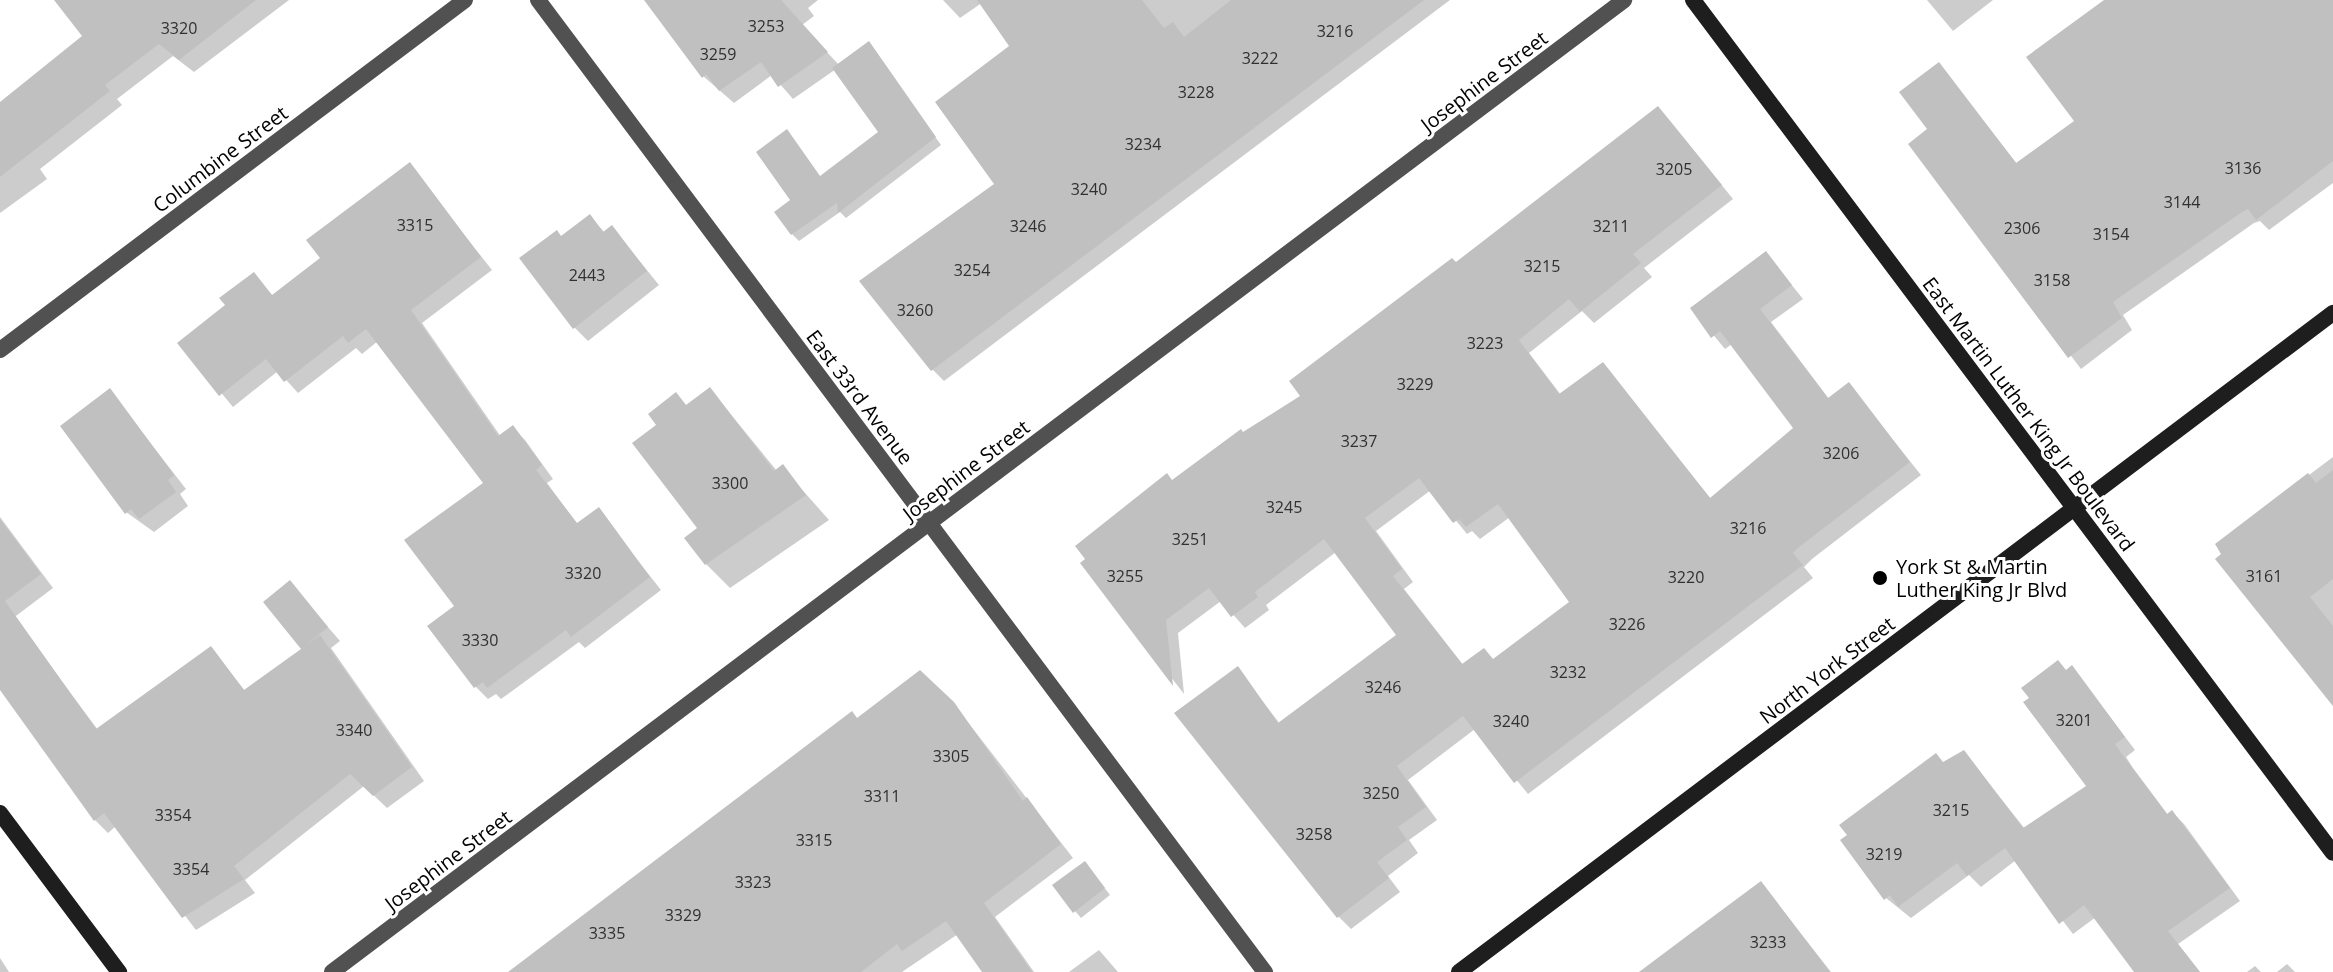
<!DOCTYPE html>
<html>
<head>
<meta charset="utf-8">
<style>
  body { margin:0 }
  #map { position:relative; width:2333px; height:972px; overflow:hidden; background:#fff; font-family:"Open Sans",sans-serif }
  div>[style] { position:absolute }
  .shadow>* { inset:0; background:#0003 }
  .building>* { inset:0; background:#c0c0c0 }
  .street>* { height:16px; margin:-8px; padding:0 8px; transform-origin:8px; border-radius:8px; background:#515151 }
  .secondary>* { height:16px; margin:-8px; padding:0 8px; transform-origin:8px; border-radius:8px; background:#1e1e1e }
  .dots>* { width:22px; height:22px; translate:-50% -50%; box-sizing:border-box; border:4px solid #fff; border-radius:50% }
  span { translate:-50% -50%; white-space:nowrap; text-align:center; line-height:1.15; -webkit-text-stroke:6px #fff; paint-order:stroke }
  .number-label { font-size:16px; color:#303030 }
  .number-label span { -webkit-text-stroke-width:0 }
  .street-label { font-size:20px; color:#000 }
  .poi-label { font-size:20px; color:#000 }
  .left { translate:0 -50%; text-align:left }
</style>
</head>
<body>
<div id="map">
  <div class="shadow">
    <div style="clip-path:polygon(56px 0,289px 0,194px 72px,173px 56px,117px 99px,122px 105px,40px 169px,47px 179px,0 213px,0 104px,85px 37px)"></div>
    <div style="clip-path:polygon(647px 0,818px 0,808px 8px,814px 16px,802px 25px,839px 65px,869px 44px,941px 145px,846px 218px,840px 212px,799px 241px,792px 234px,822px 178px,881px 132px,836px 69px,793px 99px,772px 75px,734px 103px,703px 76px)"></div>
    <div style="clip-path:polygon(943px 0,986px 0,960px 18px)"></div>
    <div style="clip-path:polygon(1083px 0,1450px 0,944px 381px,932px 369px,996px 184px)"></div>
    <div style="clip-path:polygon(1927px 0,1993px 0,1953px 31px)"></div>
    <div style="clip-path:polygon(2111px 0,2333px 0,2333px 183px,2269px 230px,2260px 221px,2254px 223px,2123px 315px,2132px 330px,2081px 369px,1911px 144px,1930px 130px,1939px 64px,2017px 164px,2077px 122px)"></div>
    <div style="clip-path:polygon(evenodd,1670px 121px,1733px 199px,1644px 268px,1652px 277px,1594px 323px,1582px 311px,1529px 353px,1561px 395px,1603px 365px,1711px 499px,1796px 429px,1732px 344px,1725px 349px,1692px 309px,1766px 253px,1803px 299px,1771px 322px,1829px 399px,1849px 385px,1921px 475px,1812px 559px,1804px 567px,1813px 578px,1528px 794px,1475px 729px,1408px 780px,1437px 820px,1409px 840px,1418px 853px,1388px 876px,1400px 892px,1351px 929px,1338px 916px,1237px 668px,1280px 724px,1399px 635px,1336px 552px,1266px 605px,1269px 610px,1245px 628px,1221px 601px,1178px 633px,1184px 694px,1083px 563px,1173px 482px,1303px 396px,1456px 265px,1670px 121px,1431px 490px,1467px 534px,1472px 531px,1480px 539px,1510px 517px,1572px 602px,1494px 660px,1464px 666px,1404px 589px,1413px 582px,1376px 531px,1431px 490px)"></div>
    <div style="clip-path:polygon(409px 165px,492px 270px,422px 323px,501px 437px,513px 428px,525px 440px,553px 479px,547px 483px,578px 525px,598px 510px,661px 590px,585px 648px,579px 642px,501px 699px,496px 694px,488px 699px,476px 687px,430px 626px,457px 607px,486px 483px,378px 341px,362px 354px,356px 348px,298px 393px,278px 371px,233px 407px,180px 343px,227px 306px,253px 275px,273px 296px,323px 258px)"></div>
    <div style="clip-path:polygon(590px 216px,605px 233px,612px 227px,659px 285px,588px 341px,574px 327px,562px 238px)"></div>
    <div style="clip-path:polygon(710px 389px,777px 471px,782px 467px,829px 520px,730px 588px,706px 564px,700px 528px,659px 426px,676px 395px,687px 406px)"></div>
    <div style="clip-path:polygon(110px 391px,186px 489px,180px 494px,188px 506px,154px 532px,126px 512px)"></div>
    <div style="clip-path:polygon(2333px 457px,2333px 706px,2218px 559px,2224px 554px,2217px 544px)"></div>
    <div style="clip-path:polygon(0 517px,53px 588px,0 628px)"></div>
    <div style="clip-path:polygon(290px 583px,340px 641px,331px 648px,424px 781px,387px 808px,364px 786px,245px 880px,255px 893px,196px 930px,116px 826px,108px 833px,95px 820px,0 686px,0 650px,25px 632px,98px 730px,211px 649px,245px 691px,303px 649px)"></div>
    <div style="clip-path:polygon(2072px 667px,2135px 750px,2126px 757px,2133px 768px,2168px 815px,2172px 812px,2184px 824px,2240px 901px,2178px 944px,2200px 972px,2137px 972px,2096px 917px,2073px 934px,2016px 860px,1981px 887px,1969px 875px,1911px 918px,1886px 898px,1944px 764px,1964px 752px,2025px 829px,2088px 786px,2067px 671px)"></div>
    <div style="clip-path:polygon(953px 703px,1073px 858px,995px 917px,1034px 972px,985px 972px,958px 934px,902px 972px,511px 972px,858px 720px)"></div>
    <div style="clip-path:polygon(1091px 870px,1110px 895px,1081px 918px,1075px 911px)"></div>
    <div style="clip-path:polygon(1761px 883px,1831px 972px,1646px 972px)"></div>
    <div style="clip-path:polygon(1099px 950px,1118px 972px,1069px 972px)"></div>
    <div style="clip-path:polygon(0 958px,9px 972px,0 972px)"></div>
    <div style="clip-path:polygon(2287px 964px,2295px 972px,2277px 972px)"></div>
    <div style="clip-path:polygon(2255px 966px,2261px 972px,2247px 972px)"></div>
  </div>
  <div class="building">
    <div style="clip-path:polygon(54px 0,256px 0,179px 60px,159px 44px,105px 85px,110px 91px,0 177px,0 102px,82px 36px)"></div>
    <div style="clip-path:polygon(644px 0,781px 0,828px 52px,778px 87px,761px 62px,719px 91px,706px 74px,702px 78px)"></div>
    <div style="clip-path:polygon(977px 0,1142px 0,1164px 28px,1173px 22px,1184px 37px,1231px 0,1424px 0,931px 371px,859px 281px,994px 184px,935px 102px,1009px 46px)"></div>
    <div style="clip-path:polygon(2104px 0,2333px 0,2333px 161px,2256px 220px,2248px 209px,2242px 212px,2113px 302px,2122px 318px,2068px 358px,1908px 144px,1927px 129px,1899px 92px,1939px 62px,2016px 163px,2074px 121px,2026px 57px)"></div>
    <div style="clip-path:polygon(869px 41px,936px 137px,838px 213px,837px 203px,791px 235px,774px 212px,790px 200px,756px 152px,787px 129px,820px 176px,878px 132px,832px 68px)"></div>
    <div style="clip-path:polygon(evenodd,1658px 106px,1722px 185px,1633px 254px,1641px 263px,1580px 312px,1569px 299px,1519px 340px,1559px 394px,1603px 362px,1710px 498px,1793px 428px,1720px 331px,1711px 338px,1690px 308px,1766px 251px,1792px 285px,1760px 309px,1828px 398px,1849px 382px,1910px 462px,1799px 547px,1793px 553px,1803px 565px,1514px 783px,1463px 716px,1397px 766px,1426px 807px,1398px 827px,1407px 840px,1377px 862px,1389px 878px,1337px 918px,1174px 713px,1238px 666px,1278px 723px,1396px 635px,1324px 539px,1255px 592px,1258px 597px,1231px 617px,1209px 588px,1166px 620px,1173px 686px,1080px 563px,1085px 559px,1075px 546px,1167px 473px,1172px 480px,1241px 429px,1243px 432px,1300px 396px,1289px 381px,1452px 258px,1456px 262px,1658px 106px,1419px 478px,1453px 523px,1459px 519px,1466px 527px,1498px 504px,1569px 602px,1493px 659px,1484px 648px,1462px 664px,1393px 576px,1402px 569px,1365px 518px,1419px 478px)"></div>
    <div style="clip-path:polygon(410px 162px,481px 257px,411px 310px,498px 436px,513px 425px,542px 465px,536px 470px,577px 523px,599px 507px,650px 577px,571px 637px,566px 630px,487px 688px,483px 682px,474px 688px,427px 626px,454px 606px,404px 540px,483px 483px,366px 329px,348px 343px,343px 336px,284px 382px,266px 359px,219px 396px,177px 343px,225px 305px,219px 298px,254px 272px,272px 295px,320px 258px,306px 240px)"></div>
    <div style="clip-path:polygon(590px 214px,603px 232px,612px 225px,647px 271px,573px 329px,519px 258px,557px 230px,561px 236px)"></div>
    <div style="clip-path:polygon(710px 387px,774px 471px,783px 464px,806px 495px,705px 565px,684px 538px,697px 528px,632px 443px,656px 425px,648px 414px,676px 392px,686px 405px)"></div>
    <div style="clip-path:polygon(110px 388px,174px 475px,168px 480px,176px 492px,139px 519px,131px 509px,125px 514px,60px 426px)"></div>
    <div style="clip-path:polygon(2333px 470px,2333px 579px,2310px 597px,2333px 626px,2333px 706px,2215px 559px,2221px 554px,2215px 544px,2308px 473px,2316px 483px)"></div>
    <div style="clip-path:polygon(0 519px,41px 574px,5px 601px,96px 729px,211px 646px,244px 690px,301px 649px,263px 602px,290px 580px,328px 627px,305px 646px,320px 635px,412px 767px,373px 796px,350px 774px,234px 866px,244px 879px,182px 918px,104px 813px,94px 821px,0 690px)"></div>
    <div style="clip-path:polygon(2058px 660px,2066px 670px,2072px 665px,2125px 737px,2115px 744px,2122px 754px,2167px 814px,2172px 810px,2230px 888px,2168px 931px,2200px 972px,2134px 972px,2084px 905px,2059px 924px,2005px 848px,1967px 876px,1957px 863px,1898px 907px,1890px 895px,1884px 900px,1840px 840px,1847px 835px,1839px 825px,1936px 753px,1943px 762px,1964px 750px,2023px 828px,2086px 786px,2023px 702px,2029px 698px,2021px 688px)"></div>
    <div style="clip-path:polygon(920px 670px,954px 702px,1023px 801px,1027px 797px,1061px 844px,984px 903px,1032px 972px,982px 972px,946px 921px,902px 951px,897px 944px,861px 972px,508px 972px,852px 711px,857px 718px)"></div>
    <div style="clip-path:polygon(1085px 861px,1105px 888px,1073px 913px,1052px 885px)"></div>
    <div style="clip-path:polygon(1761px 881px,1830px 972px,1639px 972px,1699px 927px)"></div>
  </div>
  <div class="street">
    <div style="left:538px;top:0;width:1214px;rotate:53.21deg"></div>
    <div style="left:0;top:350px;width:582px;rotate:-36.97deg"></div>
    <div style="left:332px;top:972px;width:1617px;rotate:-36.95deg"></div>
  </div>
  <div class="secondary">
    <div style="left:1693px;top:0;width:1066px;rotate:53.12deg"></div>
    <div style="left:0;top:813px;width:199px;rotate:53.2deg"></div>
    <div style="left:1459px;top:972px;width:1095px;rotate:-37.02deg"></div>
  </div>
  <div class="dots">
    <div style="left:1880px;top:578px;background:#000"></div>
  </div>
  <div class="number-label">
    <span style="left:766px;top:26px">3253</span>
    <span style="left:179px;top:28px">3320</span>
    <span style="left:1335px;top:31px">3216</span>
    <span style="left:718px;top:54px">3259</span>
    <span style="left:1260px;top:58px">3222</span>
    <span style="left:1196px;top:92px">3228</span>
    <span style="left:1143px;top:144px">3234</span>
    <span style="left:2243px;top:168px">3136</span>
    <span style="left:1674px;top:169px">3205</span>
    <span style="left:1089px;top:189px">3240</span>
    <span style="left:2182px;top:202px">3144</span>
    <span style="left:415px;top:225px">3315</span>
    <span style="left:1028px;top:226px">3246</span>
    <span style="left:1611px;top:226px">3211</span>
    <span style="left:2022px;top:228px">2306</span>
    <span style="left:2111px;top:234px">3154</span>
    <span style="left:1542px;top:266px">3215</span>
    <span style="left:972px;top:270px">3254</span>
    <span style="left:587px;top:275px">2443</span>
    <span style="left:2052px;top:280px">3158</span>
    <span style="left:915px;top:310px">3260</span>
    <span style="left:1485px;top:343px">3223</span>
    <span style="left:1415px;top:384px">3229</span>
    <span style="left:1359px;top:441px">3237</span>
    <span style="left:1841px;top:453px">3206</span>
    <span style="left:730px;top:483px">3300</span>
    <span style="left:1284px;top:507px">3245</span>
    <span style="left:1748px;top:528px">3216</span>
    <span style="left:1190px;top:539px">3251</span>
    <span style="left:583px;top:573px">3320</span>
    <span style="left:1125px;top:576px">3255</span>
    <span style="left:2264px;top:576px">3161</span>
    <span style="left:1686px;top:577px">3220</span>
    <span style="left:1627px;top:624px">3226</span>
    <span style="left:480px;top:640px">3330</span>
    <span style="left:1568px;top:672px">3232</span>
    <span style="left:1383px;top:687px">3246</span>
    <span style="left:2074px;top:720px">3201</span>
    <span style="left:1511px;top:721px">3240</span>
    <span style="left:354px;top:730px">3340</span>
    <span style="left:951px;top:756px">3305</span>
    <span style="left:1381px;top:793px">3250</span>
    <span style="left:882px;top:796px">3311</span>
    <span style="left:1951px;top:810px">3215</span>
    <span style="left:173px;top:815px">3354</span>
    <span style="left:1314px;top:834px">3258</span>
    <span style="left:814px;top:840px">3315</span>
    <span style="left:1884px;top:854px">3219</span>
    <span style="left:191px;top:869px">3354</span>
    <span style="left:753px;top:882px">3323</span>
    <span style="left:683px;top:915px">3329</span>
    <span style="left:607px;top:933px">3335</span>
    <span style="left:1768px;top:942px">3233</span>
  </div>
  <div class="street-label">
    <span style="left:1484px;top:81px;rotate:-37deg">Josephine Street</span>
    <span style="left:220px;top:159px;rotate:-37deg">Columbine Street</span>
    <span style="left:860px;top:397px;rotate:53deg">East 33rd Avenue</span>
    <span style="left:2029px;top:414px;rotate:53deg">East Martin Luther King Jr Boulevard</span>
    <span style="left:966px;top:470px;rotate:-37deg">Josephine Street</span>
    <span style="left:1827px;top:670px;rotate:-37deg">North York Street</span>
    <span style="left:448px;top:860px;rotate:-37deg">Josephine Street</span>
  </div>
  <div class="poi-label">
    <span class="left" style="left:1896px;top:578px">York St &amp; Martin<br>Luther King Jr Blvd</span>
  </div>
</div>
</body>
</html>
